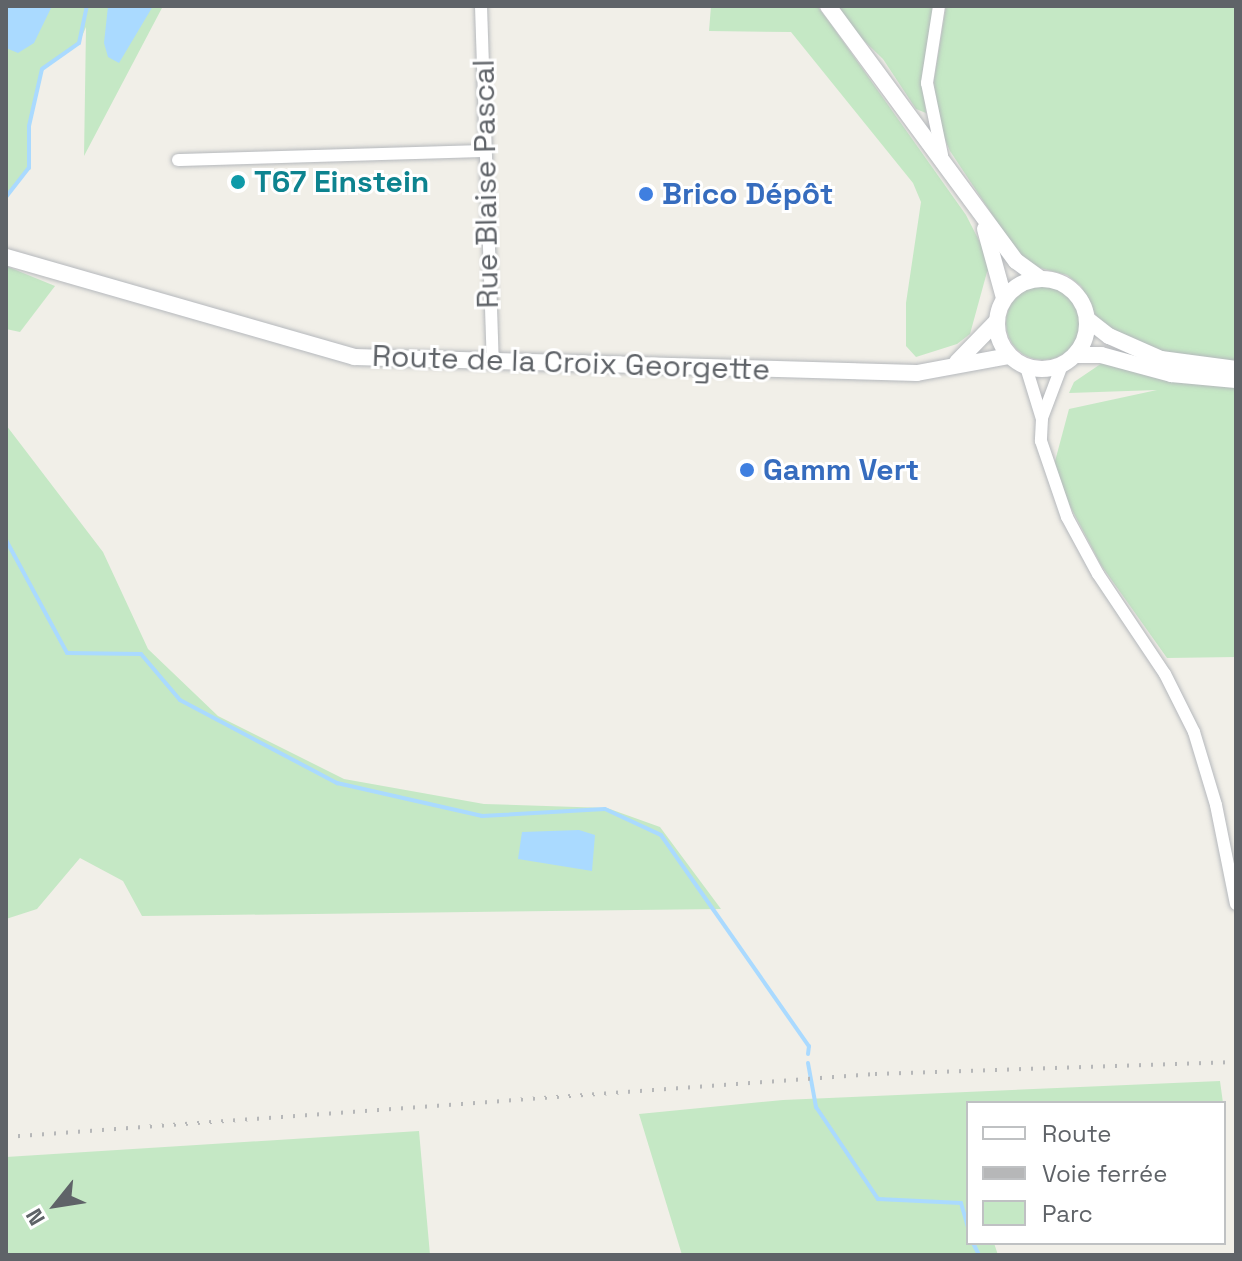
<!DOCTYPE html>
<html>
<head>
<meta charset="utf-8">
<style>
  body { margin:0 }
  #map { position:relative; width:1242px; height:1261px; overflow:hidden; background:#f1efe8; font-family:"Space Grotesk",sans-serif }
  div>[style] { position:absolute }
  .green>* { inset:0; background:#c5e8c5 }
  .round { border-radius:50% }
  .water>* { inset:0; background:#aadaff }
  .stream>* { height:4px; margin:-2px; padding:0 2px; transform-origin:2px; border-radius:2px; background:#aadaff }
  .roads { filter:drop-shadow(0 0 2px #b5b8bc) drop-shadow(0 0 2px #b5b8bc) }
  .street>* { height:12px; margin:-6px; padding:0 6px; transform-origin:6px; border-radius:6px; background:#fff }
  .secondary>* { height:16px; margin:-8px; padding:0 8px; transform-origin:8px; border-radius:8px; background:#fff }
  .secondary>.ring { margin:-8px; padding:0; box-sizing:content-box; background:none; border:16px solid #fff; border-radius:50% }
  .rail>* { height:4px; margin-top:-2px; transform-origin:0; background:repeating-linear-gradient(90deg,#b6b7b8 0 2px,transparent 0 12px) }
  .dots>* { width:22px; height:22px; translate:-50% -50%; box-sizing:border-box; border:4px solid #fff; border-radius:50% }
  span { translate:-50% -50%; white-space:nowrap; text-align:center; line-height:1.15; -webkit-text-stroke:6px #fff; paint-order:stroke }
  .culture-label { font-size:30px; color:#0d838f; font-weight:700 }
  .left { translate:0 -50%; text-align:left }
  .street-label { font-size:30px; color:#5f6368 }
  .shop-label { font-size:30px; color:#366cbe; font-weight:700 }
  .frame { position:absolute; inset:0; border:8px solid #5f6368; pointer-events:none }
  .legend { position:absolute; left:966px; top:1101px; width:260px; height:144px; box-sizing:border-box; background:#fff; border:2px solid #bfc1c3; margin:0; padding:10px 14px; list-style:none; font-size:24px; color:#5f6368 }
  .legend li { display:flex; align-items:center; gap:16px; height:40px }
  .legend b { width:40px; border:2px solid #bfc1c3 }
  .north { position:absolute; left:16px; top:1165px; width:80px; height:80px; -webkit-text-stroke:6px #fff; paint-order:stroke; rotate:240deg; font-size:22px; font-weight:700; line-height:32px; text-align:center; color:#5f6368 }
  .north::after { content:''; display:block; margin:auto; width:28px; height:36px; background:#5f6368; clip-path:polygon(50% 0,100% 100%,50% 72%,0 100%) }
</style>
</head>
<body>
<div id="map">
  <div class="green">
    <div style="clip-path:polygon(6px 6px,163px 6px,84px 156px,86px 27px,79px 43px,42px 69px,29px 126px,29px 168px,6px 197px)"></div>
    <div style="clip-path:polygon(711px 6px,817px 6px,830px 23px,966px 215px,993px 268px,987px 272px,970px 334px,957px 344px,916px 357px,906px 346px,906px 303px,921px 202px,913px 183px,791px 32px,709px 31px)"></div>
    <div style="clip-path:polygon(828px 6px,935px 6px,922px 80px,926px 113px,916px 109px,883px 59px)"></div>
    <div style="clip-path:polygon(946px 6px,1236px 6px,1236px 363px,1154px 352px,1099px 322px,1081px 286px,1067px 275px,1025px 264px,950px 151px,936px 119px,934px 80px)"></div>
    <div style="clip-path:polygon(6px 266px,55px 286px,20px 332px,6px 329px)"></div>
    <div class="round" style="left:1006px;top:286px;width:74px;height:74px"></div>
    <div style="clip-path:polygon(1105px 361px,1236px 387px,1236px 657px,1167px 658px,1101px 565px,1069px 504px,1054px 465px,1069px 409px,1157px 390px,1069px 393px,1074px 382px)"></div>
    <div style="clip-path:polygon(6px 425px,103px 552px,148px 649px,218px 716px,344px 779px,484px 804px,607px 808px,660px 827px,721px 909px,142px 916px,123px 881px,80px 858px,37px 909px,6px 919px)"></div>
    <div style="clip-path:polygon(1220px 1081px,1223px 1103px,968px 1103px,968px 1243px,994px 1243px,998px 1255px,682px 1255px,639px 1114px,783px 1100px)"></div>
    <div style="clip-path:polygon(419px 1131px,430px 1255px,6px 1255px,6px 1157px)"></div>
  </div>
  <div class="water">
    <div style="clip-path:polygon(8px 6px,52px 6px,34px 43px,18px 53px,6px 48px)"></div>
    <div style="clip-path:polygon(108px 6px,153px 6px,119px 63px,108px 57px,104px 43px)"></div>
    <div style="clip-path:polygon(579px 830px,595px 835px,592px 871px,518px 859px,522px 832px)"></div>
  </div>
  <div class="stream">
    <div style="left:6px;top:197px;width:37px;rotate:-52deg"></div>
    <div style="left:29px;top:168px;width:42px;rotate:-90deg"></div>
    <div style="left:29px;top:126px;width:58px;rotate:-77.2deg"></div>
    <div style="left:42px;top:69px;width:45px;rotate:-35.1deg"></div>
    <div style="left:79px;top:43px;width:38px;rotate:-78deg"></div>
    <div style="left:6px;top:540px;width:128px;rotate:61.6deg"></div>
    <div style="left:67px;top:653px;width:74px;rotate:0.8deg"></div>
    <div style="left:141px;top:654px;width:60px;rotate:49.7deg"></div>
    <div style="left:180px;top:700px;width:178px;rotate:27.9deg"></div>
    <div style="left:337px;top:783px;width:149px;rotate:12.8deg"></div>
    <div style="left:482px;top:816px;width:123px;rotate:-3.3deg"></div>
    <div style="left:605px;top:809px;width:62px;rotate:24.9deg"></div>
    <div style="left:661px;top:835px;width:258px;rotate:55deg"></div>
    <div style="left:809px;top:1046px;width:8px;rotate:97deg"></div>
    <div style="left:808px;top:1063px;width:45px;rotate:79.7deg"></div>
    <div style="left:816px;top:1107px;width:111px;rotate:56deg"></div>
    <div style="left:878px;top:1199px;width:83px;rotate:2.8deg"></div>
    <div style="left:961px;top:1203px;width:25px;rotate:74deg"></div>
    <div style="left:973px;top:1243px;width:13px;rotate:63deg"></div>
  </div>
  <div class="roads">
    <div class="street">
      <div style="left:481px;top:6px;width:355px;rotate:88.1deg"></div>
      <div style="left:939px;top:6px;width:78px;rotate:98.9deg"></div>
      <div style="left:927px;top:83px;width:74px;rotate:78.2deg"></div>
      <div style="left:178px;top:160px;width:307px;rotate:-1.7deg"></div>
      <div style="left:1026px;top:367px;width:54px;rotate:72.9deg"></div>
      <div style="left:1042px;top:419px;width:22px;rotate:93deg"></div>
      <div style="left:1041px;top:441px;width:80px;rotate:71.1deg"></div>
      <div style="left:1067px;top:517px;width:65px;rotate:61.5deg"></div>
      <div style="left:1098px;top:574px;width:120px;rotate:56.2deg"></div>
      <div style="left:1165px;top:674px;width:65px;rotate:63.4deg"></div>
      <div style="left:1194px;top:732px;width:76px;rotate:73.2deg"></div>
      <div style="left:1216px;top:805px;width:101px;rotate:78.6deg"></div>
      <div style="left:1042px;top:418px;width:57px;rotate:-69.3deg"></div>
    </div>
    <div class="secondary">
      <div style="left:828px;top:6px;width:317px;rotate:53.6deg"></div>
      <div style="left:1016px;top:261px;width:29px;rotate:36deg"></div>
      <div style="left:985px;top:229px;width:72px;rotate:74.6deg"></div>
      <div style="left:6px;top:257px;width:362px;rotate:16deg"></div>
      <div style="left:354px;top:357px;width:563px;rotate:1.63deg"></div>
      <div style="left:917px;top:373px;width:94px;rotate:-10.5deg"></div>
      <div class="ring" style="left:997px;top:279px;width:74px;height:74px"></div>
      <div style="left:1087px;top:319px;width:28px;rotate:38deg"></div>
      <div style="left:1109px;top:336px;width:57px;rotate:23.9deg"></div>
      <div style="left:1161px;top:359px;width:76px;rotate:7.6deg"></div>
      <div style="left:1075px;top:355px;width:26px"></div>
      <div style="left:1101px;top:355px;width:73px;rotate:15.2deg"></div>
      <div style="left:1171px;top:374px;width:65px;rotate:5.3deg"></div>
      <div style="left:957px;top:362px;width:56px;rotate:-45.7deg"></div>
    </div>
  </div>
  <div class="rail">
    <div style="left:6px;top:1137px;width:871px;rotate:-4.15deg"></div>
    <div style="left:875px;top:1074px;width:361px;rotate:-1.9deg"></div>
  </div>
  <div class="dots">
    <div style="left:238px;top:182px;background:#0f9aa8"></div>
    <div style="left:646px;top:194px;background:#3f7fe0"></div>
    <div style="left:747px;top:470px;background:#3f7fe0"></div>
  </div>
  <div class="culture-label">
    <span class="left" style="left:254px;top:182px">T67 Einstein</span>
  </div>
  <div class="street-label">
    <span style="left:486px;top:184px;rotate:-91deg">Rue Blaise Pascal</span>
    <span style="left:571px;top:363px;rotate:2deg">Route de la Croix Georgette</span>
  </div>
  <div class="shop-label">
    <span class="left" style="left:662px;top:194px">Brico Dépôt</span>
    <span class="left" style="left:763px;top:470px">Gamm Vert</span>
  </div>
  <div class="frame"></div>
  <ul class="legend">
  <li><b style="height:10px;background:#fff"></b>Route</li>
  <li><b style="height:10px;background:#b6b7b8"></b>Voie ferrée</li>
  <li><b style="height:22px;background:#c5e8c5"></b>Parc</li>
  </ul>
  <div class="north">N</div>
</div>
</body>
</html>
